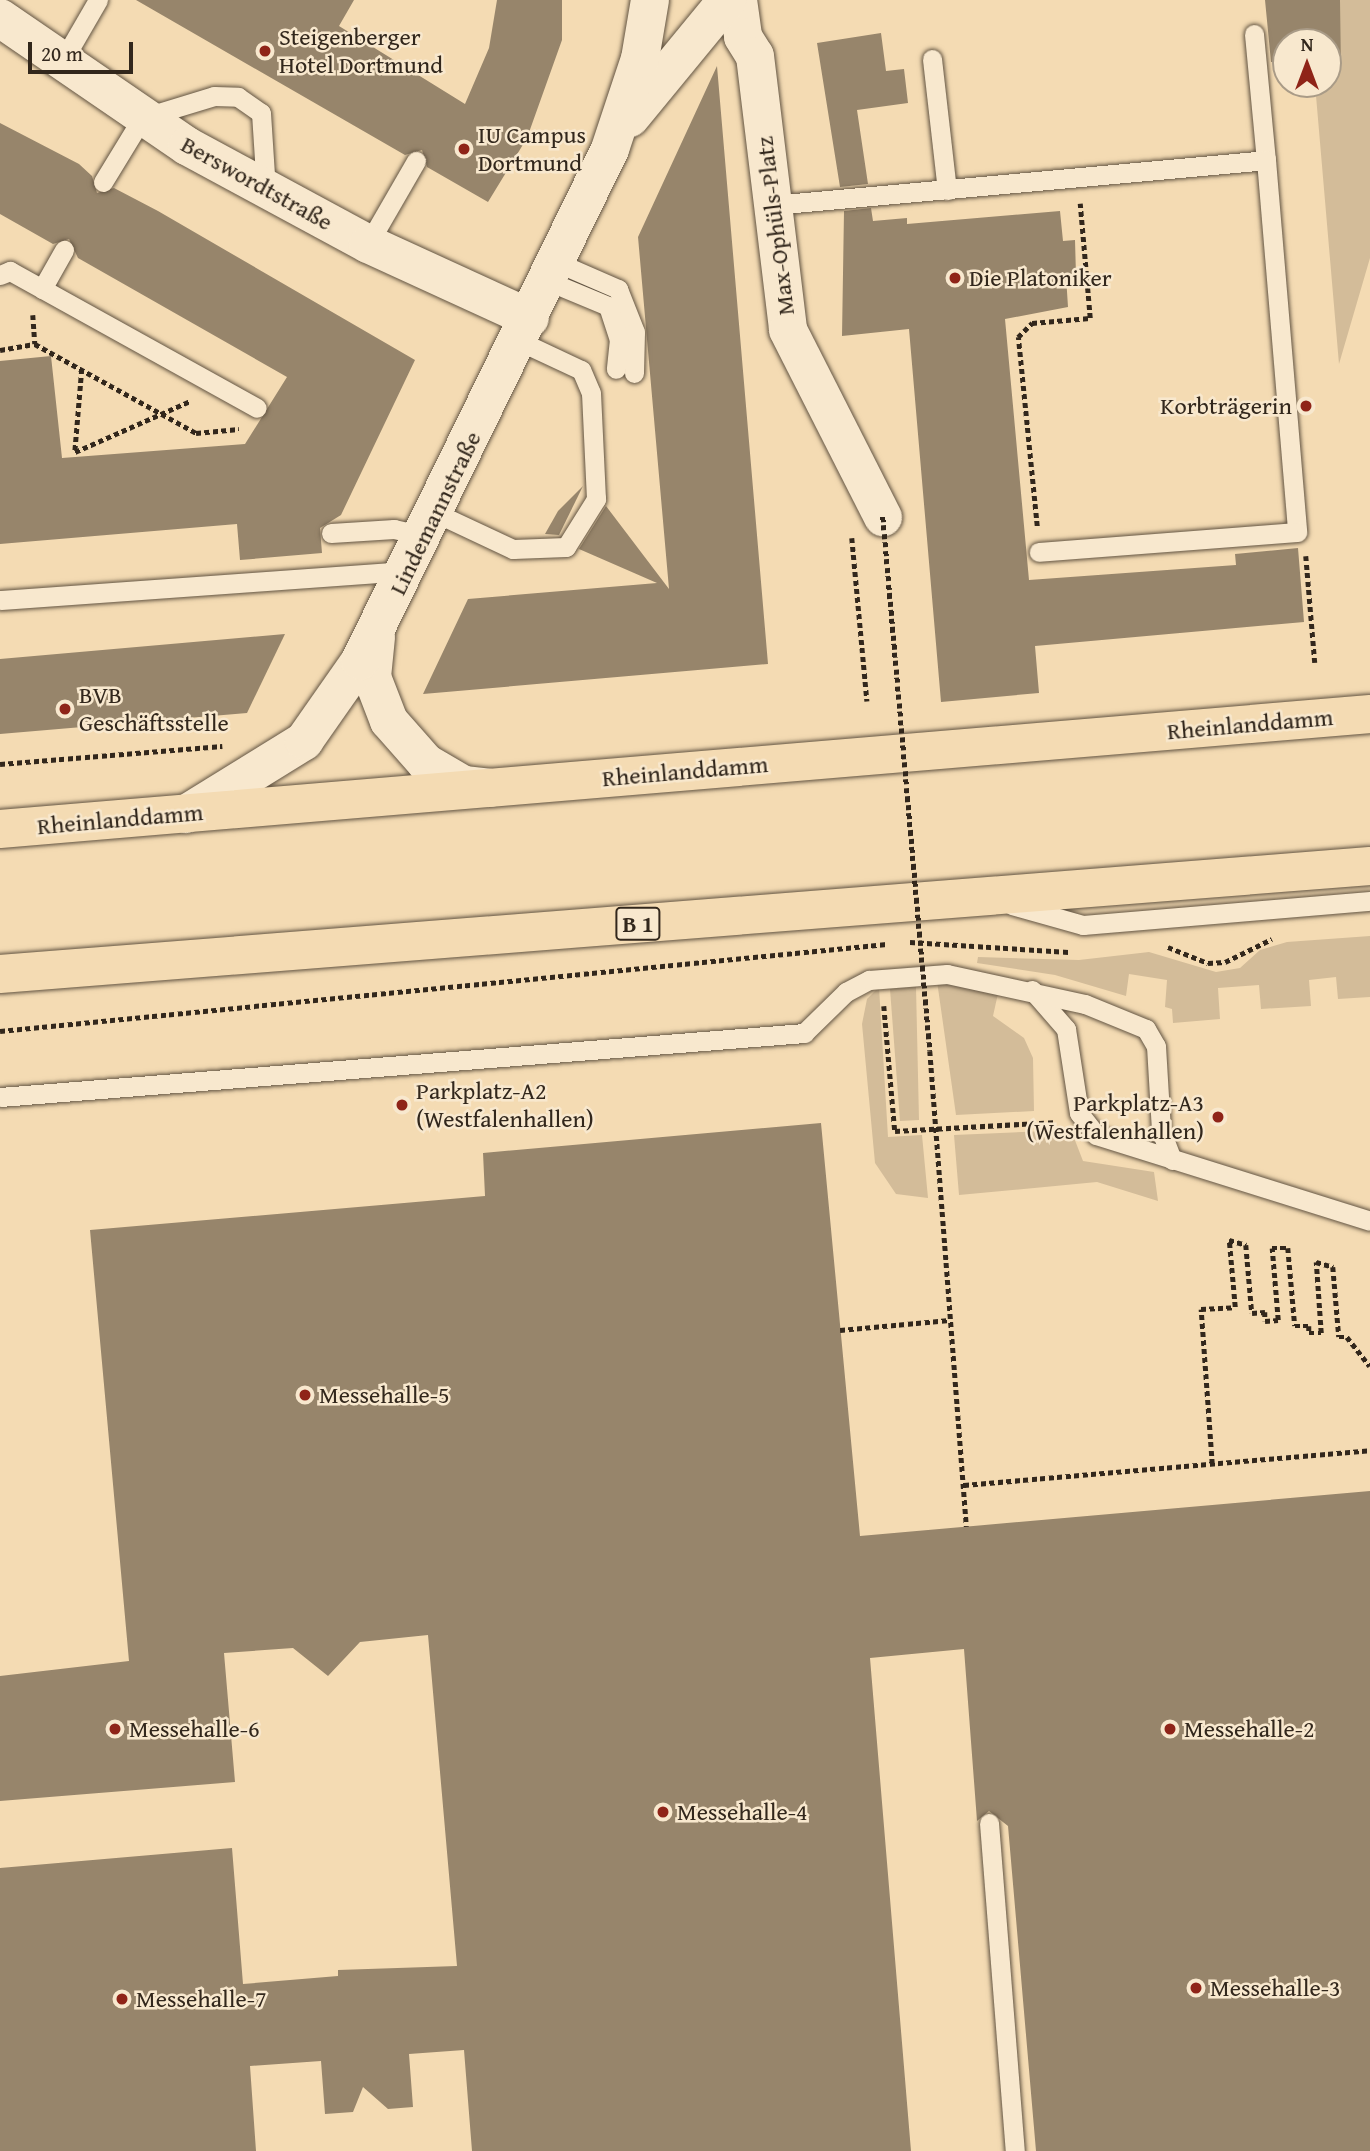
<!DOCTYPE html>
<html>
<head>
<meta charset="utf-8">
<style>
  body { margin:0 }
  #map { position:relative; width:1370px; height:2151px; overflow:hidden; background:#f4dbb3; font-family:"Gentium Book Plus",serif }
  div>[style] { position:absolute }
  .green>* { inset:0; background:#d3bc99 }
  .building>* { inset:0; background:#97856b }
  .path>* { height:4.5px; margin-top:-2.25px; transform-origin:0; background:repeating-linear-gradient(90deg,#32271c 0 5px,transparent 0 8.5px) }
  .roads { filter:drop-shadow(0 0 2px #625442) drop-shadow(0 0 2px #625442) }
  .lane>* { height:19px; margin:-9.5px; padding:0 9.5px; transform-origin:9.5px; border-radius:9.5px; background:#f8e8ce }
  .street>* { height:38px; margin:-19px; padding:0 19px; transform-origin:19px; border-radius:19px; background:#f8e8ce }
  .secondary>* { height:38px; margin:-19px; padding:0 19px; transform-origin:19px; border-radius:19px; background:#f8e8ce }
  .primary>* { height:38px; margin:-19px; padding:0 19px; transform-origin:19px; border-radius:19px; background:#f4dbb3 }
  .path-bridge>* { height:4.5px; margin-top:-2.25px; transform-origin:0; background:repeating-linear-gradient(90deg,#32271c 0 5px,transparent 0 8.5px) }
  .dots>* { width:19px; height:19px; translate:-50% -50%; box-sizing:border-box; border:4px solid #f8e8ce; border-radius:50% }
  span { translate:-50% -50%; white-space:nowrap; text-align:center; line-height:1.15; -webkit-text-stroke:5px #f8e8ce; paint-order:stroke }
  .shield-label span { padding:2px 5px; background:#f8e8ce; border:2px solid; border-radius:5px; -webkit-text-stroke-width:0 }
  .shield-label { font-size:23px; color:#32271c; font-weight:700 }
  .poi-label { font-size:24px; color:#32271c }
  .left { translate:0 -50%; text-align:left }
  .right { translate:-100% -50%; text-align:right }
  .street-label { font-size:24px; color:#32271c }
  .north { position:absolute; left:1272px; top:28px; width:70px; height:70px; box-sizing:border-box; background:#f8e8ce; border:2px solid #a99b87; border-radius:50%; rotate:0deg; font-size:19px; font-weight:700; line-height:28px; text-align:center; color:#32271c }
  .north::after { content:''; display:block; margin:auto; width:24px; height:32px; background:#8f2418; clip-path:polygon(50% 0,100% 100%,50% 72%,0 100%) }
  .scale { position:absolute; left:28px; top:42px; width:105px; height:32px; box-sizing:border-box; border:4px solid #32271c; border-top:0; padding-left:9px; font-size:21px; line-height:24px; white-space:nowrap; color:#32271c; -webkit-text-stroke:5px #f8e8ce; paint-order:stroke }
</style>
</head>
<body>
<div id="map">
  <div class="green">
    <div style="clip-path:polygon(1308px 0,1370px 0,1370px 258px,1339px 364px,1315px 84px,1328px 84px,1328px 42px)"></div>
    <div style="clip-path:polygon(1370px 936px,1370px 997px,1338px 999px,1336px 977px,1309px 980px,1311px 1006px,1261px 1009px,1259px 985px,1218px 988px,1220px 1019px,1173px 1023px,1172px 1009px,1165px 1007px,1167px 980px,1129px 974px,1126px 996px,1055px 975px,977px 963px,978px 957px,1079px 960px,1149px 952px,1216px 972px,1240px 968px,1260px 950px,1287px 942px)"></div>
    <div style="clip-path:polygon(937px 981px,999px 989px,993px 1016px,1024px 1038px,1033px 1058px,1034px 1111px,956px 1115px)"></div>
    <div style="clip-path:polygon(879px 987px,888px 1137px,922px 1135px,928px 1198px,896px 1194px,875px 1163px,862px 1024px,867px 999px)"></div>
    <div style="clip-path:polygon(916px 987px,919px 1120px,900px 1121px,890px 989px)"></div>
    <div style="clip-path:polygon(1071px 1130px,1083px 1161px,1154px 1172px,1158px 1201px,1097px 1182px,959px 1195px,954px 1135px)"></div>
  </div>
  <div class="building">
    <div style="clip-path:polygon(136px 0,354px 0,339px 26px,465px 104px,489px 48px,497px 0,562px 0,562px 40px,527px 138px,488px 202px,427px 167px,422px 150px,405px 155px)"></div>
    <div style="clip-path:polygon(1265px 0,1340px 0,1341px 68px,1328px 67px,1328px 42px,1286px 42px,1286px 63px,1271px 62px)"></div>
    <div style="clip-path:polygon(881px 33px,886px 71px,904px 69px,908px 103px,857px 110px,868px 184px,840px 187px,817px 43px)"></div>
    <div style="clip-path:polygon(717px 66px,768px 664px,423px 694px,468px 599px,657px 583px,579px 549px,606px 506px,669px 589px,638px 237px)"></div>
    <div style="clip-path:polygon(0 123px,79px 164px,92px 176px,97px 193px,114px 188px,158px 211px,415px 360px,341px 515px,320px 528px,322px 553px,240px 560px,237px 524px,0 544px,0 361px,51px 356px,62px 458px,245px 444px,287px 377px,78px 258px,69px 239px,53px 244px,0 214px)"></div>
    <div style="clip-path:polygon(871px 208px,873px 221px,907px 218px,907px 224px,1060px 211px,1063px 241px,1075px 240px,1076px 275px,1066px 276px,1068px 307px,1005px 319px,1029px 580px,1236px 565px,1235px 554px,1298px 548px,1304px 622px,1035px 646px,1039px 693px,941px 702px,909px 329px,842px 336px,844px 211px)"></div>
    <div style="clip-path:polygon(583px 486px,559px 535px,545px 534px,558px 511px)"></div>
    <div style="clip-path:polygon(285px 634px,247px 713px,0 734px,0 659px)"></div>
    <div style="clip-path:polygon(821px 1123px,860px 1536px,1370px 1491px,1370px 2151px,1036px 2151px,1008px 1826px,989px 1811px,977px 1821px,964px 1649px,870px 1658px,911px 2151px,472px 2151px,464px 2050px,409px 2054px,413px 2107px,388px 2109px,363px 2087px,353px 2112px,325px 2114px,321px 2061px,250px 2066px,256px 2151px,0 2151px,0 1868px,232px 1848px,243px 1984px,338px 1976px,338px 1970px,457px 1966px,428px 1635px,360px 1642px,328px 1676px,293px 1648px,224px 1653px,235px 1782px,0 1801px,0 1676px,129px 1661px,90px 1230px,485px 1196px,483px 1153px)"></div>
  </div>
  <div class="path">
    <div style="left:33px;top:315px;width:29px;rotate:86deg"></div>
    <div style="left:0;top:350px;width:36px;rotate:-10deg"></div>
    <div style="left:35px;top:344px;width:184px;rotate:28.9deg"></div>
    <div style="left:196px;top:433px;width:43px;rotate:-5.3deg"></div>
    <div style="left:82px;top:369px;width:83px;rotate:94.8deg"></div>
    <div style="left:75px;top:452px;width:126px;rotate:-23.9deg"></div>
    <div style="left:1037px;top:526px;width:190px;rotate:-95.7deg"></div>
    <div style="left:1018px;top:337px;width:20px;rotate:-45deg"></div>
    <div style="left:1032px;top:323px;width:58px;rotate:-4.9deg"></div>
    <div style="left:1090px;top:318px;width:115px;rotate:-95deg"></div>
    <div style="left:852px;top:538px;width:164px;rotate:84.7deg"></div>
    <div style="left:1306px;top:556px;width:107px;rotate:85.2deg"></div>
    <div style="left:0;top:764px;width:223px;rotate:-4.6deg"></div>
    <div style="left:910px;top:942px;width:159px;rotate:3.6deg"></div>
    <div style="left:1168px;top:947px;width:43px;rotate:21.8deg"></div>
    <div style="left:1208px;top:963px;width:17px;rotate:-3deg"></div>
    <div style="left:1225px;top:962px;width:52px;rotate:-26.1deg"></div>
    <div style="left:884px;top:1006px;width:125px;rotate:85deg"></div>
    <div style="left:895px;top:1131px;width:159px;rotate:-3.2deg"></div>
    <div style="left:0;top:1031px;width:891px;rotate:-5.6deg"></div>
    <div style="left:930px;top:1051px;width:477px;rotate:85.6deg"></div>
    <div style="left:840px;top:1330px;width:110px;rotate:-5.2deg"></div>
    <div style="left:1212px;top:1464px;width:155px;rotate:-94.1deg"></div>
    <div style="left:1201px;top:1309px;width:34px;rotate:-3deg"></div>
    <div style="left:1235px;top:1307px;width:67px;rotate:-95.1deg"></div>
    <div style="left:1229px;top:1240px;width:18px;rotate:16deg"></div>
    <div style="left:1246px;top:1245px;width:68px;rotate:85deg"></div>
    <div style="left:1252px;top:1313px;width:13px;rotate:-4deg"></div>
    <div style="left:1265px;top:1312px;width:9px;rotate:90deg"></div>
    <div style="left:1265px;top:1321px;width:13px;rotate:-4deg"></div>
    <div style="left:1278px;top:1320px;width:72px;rotate:-94.8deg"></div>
    <div style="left:1272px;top:1248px;width:16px"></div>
    <div style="left:1288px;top:1248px;width:78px;rotate:84.9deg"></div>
    <div style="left:1295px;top:1326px;width:14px"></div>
    <div style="left:1309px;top:1326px;width:7px;rotate:90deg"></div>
    <div style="left:1309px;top:1333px;width:12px"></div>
    <div style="left:1321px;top:1333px;width:71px;rotate:-94deg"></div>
    <div style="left:1316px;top:1262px;width:18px;rotate:16deg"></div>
    <div style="left:1333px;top:1267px;width:70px;rotate:85.1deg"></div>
    <div style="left:1339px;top:1337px;width:8px"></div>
    <div style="left:1347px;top:1337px;width:37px;rotate:52deg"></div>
    <div style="left:964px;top:1485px;width:408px;rotate:-4.9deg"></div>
  </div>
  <div class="roads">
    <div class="lane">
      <div style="left:1254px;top:34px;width:127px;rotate:84.6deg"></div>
      <div style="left:932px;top:59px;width:132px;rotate:83.5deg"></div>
      <div style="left:62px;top:62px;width:72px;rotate:-59.9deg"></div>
      <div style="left:103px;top:182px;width:75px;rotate:-58.6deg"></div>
      <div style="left:142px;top:118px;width:75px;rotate:-17deg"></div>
      <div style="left:214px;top:96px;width:24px;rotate:2deg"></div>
      <div style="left:238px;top:97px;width:28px;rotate:35deg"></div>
      <div style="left:261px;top:113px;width:77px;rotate:86.3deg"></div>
      <div style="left:773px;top:205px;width:495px;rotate:-5.2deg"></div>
      <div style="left:1266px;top:160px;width:373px;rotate:85.2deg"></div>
      <div style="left:1297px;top:532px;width:259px;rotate:175.6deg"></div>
      <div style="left:368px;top:244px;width:96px;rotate:-60deg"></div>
      <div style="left:556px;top:262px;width:68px;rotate:23.5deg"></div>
      <div style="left:618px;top:289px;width:46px;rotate:68.4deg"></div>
      <div style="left:635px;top:332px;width:41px;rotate:91.4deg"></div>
      <div style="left:0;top:275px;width:11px;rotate:-22deg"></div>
      <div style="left:10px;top:271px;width:282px;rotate:29deg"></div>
      <div style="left:548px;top:281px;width:65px;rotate:22.6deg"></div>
      <div style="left:608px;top:306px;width:35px;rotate:72deg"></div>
      <div style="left:619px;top:339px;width:30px;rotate:96deg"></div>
      <div style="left:42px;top:289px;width:45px;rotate:-60.6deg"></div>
      <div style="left:436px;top:513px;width:85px;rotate:25.1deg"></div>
      <div style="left:513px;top:549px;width:53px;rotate:-2.2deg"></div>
      <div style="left:566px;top:547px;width:57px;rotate:-58deg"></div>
      <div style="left:596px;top:499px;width:106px;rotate:-92.7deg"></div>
      <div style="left:591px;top:393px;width:25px;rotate:-113deg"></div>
      <div style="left:581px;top:370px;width:68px;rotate:-154.9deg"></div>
      <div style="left:331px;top:533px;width:63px;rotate:-3.6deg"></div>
      <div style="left:394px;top:529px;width:31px;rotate:13deg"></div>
      <div style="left:0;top:600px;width:408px;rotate:-4.1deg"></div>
      <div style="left:1012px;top:905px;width:74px;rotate:15.7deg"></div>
      <div style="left:1083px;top:925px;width:288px;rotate:-4.8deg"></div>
      <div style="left:1032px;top:990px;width:52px;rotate:48.9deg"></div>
      <div style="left:1066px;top:1029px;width:85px;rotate:81.2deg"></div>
      <div style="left:1079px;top:1113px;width:28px;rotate:52deg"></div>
      <div style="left:1096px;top:1135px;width:287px;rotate:17.4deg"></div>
      <div style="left:0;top:1097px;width:807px;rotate:-4.55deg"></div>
      <div style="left:804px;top:1033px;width:59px;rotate:-44.3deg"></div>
      <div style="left:846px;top:992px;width:26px;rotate:-28deg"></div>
      <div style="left:869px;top:980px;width:78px;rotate:-4.4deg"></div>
      <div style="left:947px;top:974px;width:141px;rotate:12.3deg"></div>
      <div style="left:1085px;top:1004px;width:66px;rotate:22.3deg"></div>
      <div style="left:1146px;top:1029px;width:20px;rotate:60deg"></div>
      <div style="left:1156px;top:1046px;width:85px;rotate:86.6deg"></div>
      <div style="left:1161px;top:1131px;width:31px;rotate:69deg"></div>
      <div style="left:989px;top:1823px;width:329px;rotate:85.5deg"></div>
    </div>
    <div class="street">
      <div style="left:738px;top:0;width:37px;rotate:82deg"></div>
      <div style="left:743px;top:37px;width:22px;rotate:58deg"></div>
      <div style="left:755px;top:56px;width:276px;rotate:83.1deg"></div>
      <div style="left:788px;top:330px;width:210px;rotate:63.1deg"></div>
      <div style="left:0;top:18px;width:227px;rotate:34.4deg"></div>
      <div style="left:187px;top:146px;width:206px;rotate:28.4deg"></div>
      <div style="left:368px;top:244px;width:178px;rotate:24.6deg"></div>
    </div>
    <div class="secondary">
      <div style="left:630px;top:118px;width:153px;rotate:-50.6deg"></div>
      <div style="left:376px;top:637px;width:40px;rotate:95.7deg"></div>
      <div style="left:372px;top:677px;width:47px;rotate:68.9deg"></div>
      <div style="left:389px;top:721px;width:56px;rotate:48.6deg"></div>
      <div style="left:426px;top:763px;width:44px;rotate:30.1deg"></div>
      <div style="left:464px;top:785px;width:27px;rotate:6deg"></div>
      <div style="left:186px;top:814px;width:139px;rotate:-31.7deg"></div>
      <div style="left:304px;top:741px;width:98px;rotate:-55deg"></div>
      <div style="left:360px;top:661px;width:570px;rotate:-63.97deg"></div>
      <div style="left:610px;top:149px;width:95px;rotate:-71.6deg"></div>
      <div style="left:640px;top:59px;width:60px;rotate:-80.4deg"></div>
    </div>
    <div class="primary">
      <div style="left:0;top:829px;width:1375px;rotate:-4.8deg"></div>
      <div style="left:0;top:974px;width:1374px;rotate:-4.51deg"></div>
    </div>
  </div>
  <div class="path-bridge">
    <div style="left:883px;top:517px;width:536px;rotate:84.97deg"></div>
  </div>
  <div class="dots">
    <div style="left:265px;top:51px;background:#8f2418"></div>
    <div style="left:464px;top:149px;background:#8f2418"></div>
    <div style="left:955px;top:278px;background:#8f2418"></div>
    <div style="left:1306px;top:406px;background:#8f2418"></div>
    <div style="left:65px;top:709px;background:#8f2418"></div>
    <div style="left:402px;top:1105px;background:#8f2418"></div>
    <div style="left:1218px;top:1117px;background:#8f2418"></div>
    <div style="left:305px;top:1395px;background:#8f2418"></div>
    <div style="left:115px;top:1729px;background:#8f2418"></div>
    <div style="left:1170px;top:1729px;background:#8f2418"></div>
    <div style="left:663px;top:1812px;background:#8f2418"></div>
    <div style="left:1196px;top:1988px;background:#8f2418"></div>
    <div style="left:122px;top:1999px;background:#8f2418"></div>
  </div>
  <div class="shield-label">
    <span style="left:638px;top:924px">B 1</span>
  </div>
  <div class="poi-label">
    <span class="left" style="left:279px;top:51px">Steigenberger<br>Hotel Dortmund</span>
    <span class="left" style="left:478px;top:149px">IU Campus<br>Dortmund</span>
    <span class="left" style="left:969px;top:278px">Die Platoniker</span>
    <span class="right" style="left:1292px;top:406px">Korbträgerin</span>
    <span class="left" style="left:79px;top:709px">BVB<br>Geschäftsstelle</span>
    <span class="left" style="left:416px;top:1105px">Parkplatz-A2<br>(Westfalenhallen)</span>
    <span class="right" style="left:1204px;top:1117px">Parkplatz-A3<br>(Westfalenhallen)</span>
    <span class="left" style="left:319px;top:1395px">Messehalle-5</span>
    <span class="left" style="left:129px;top:1729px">Messehalle-6</span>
    <span class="left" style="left:1184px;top:1729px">Messehalle-2</span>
    <span class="left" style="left:677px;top:1812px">Messehalle-4</span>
    <span class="left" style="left:1210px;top:1988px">Messehalle-3</span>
    <span class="left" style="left:136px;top:1999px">Messehalle-7</span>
  </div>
  <div class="street-label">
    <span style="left:257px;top:183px;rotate:29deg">Berswordtstraße</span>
    <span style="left:775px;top:226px;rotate:-97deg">Max-Ophüls-Platz</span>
    <span style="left:435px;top:513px;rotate:-64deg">Lindemannstraße</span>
    <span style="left:1250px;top:724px;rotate:-5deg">Rheinlanddamm</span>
    <span style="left:685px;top:771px;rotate:-5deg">Rheinlanddamm</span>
    <span style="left:120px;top:819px;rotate:-5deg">Rheinlanddamm</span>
  </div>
  <div class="north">N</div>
  <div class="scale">20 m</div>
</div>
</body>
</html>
